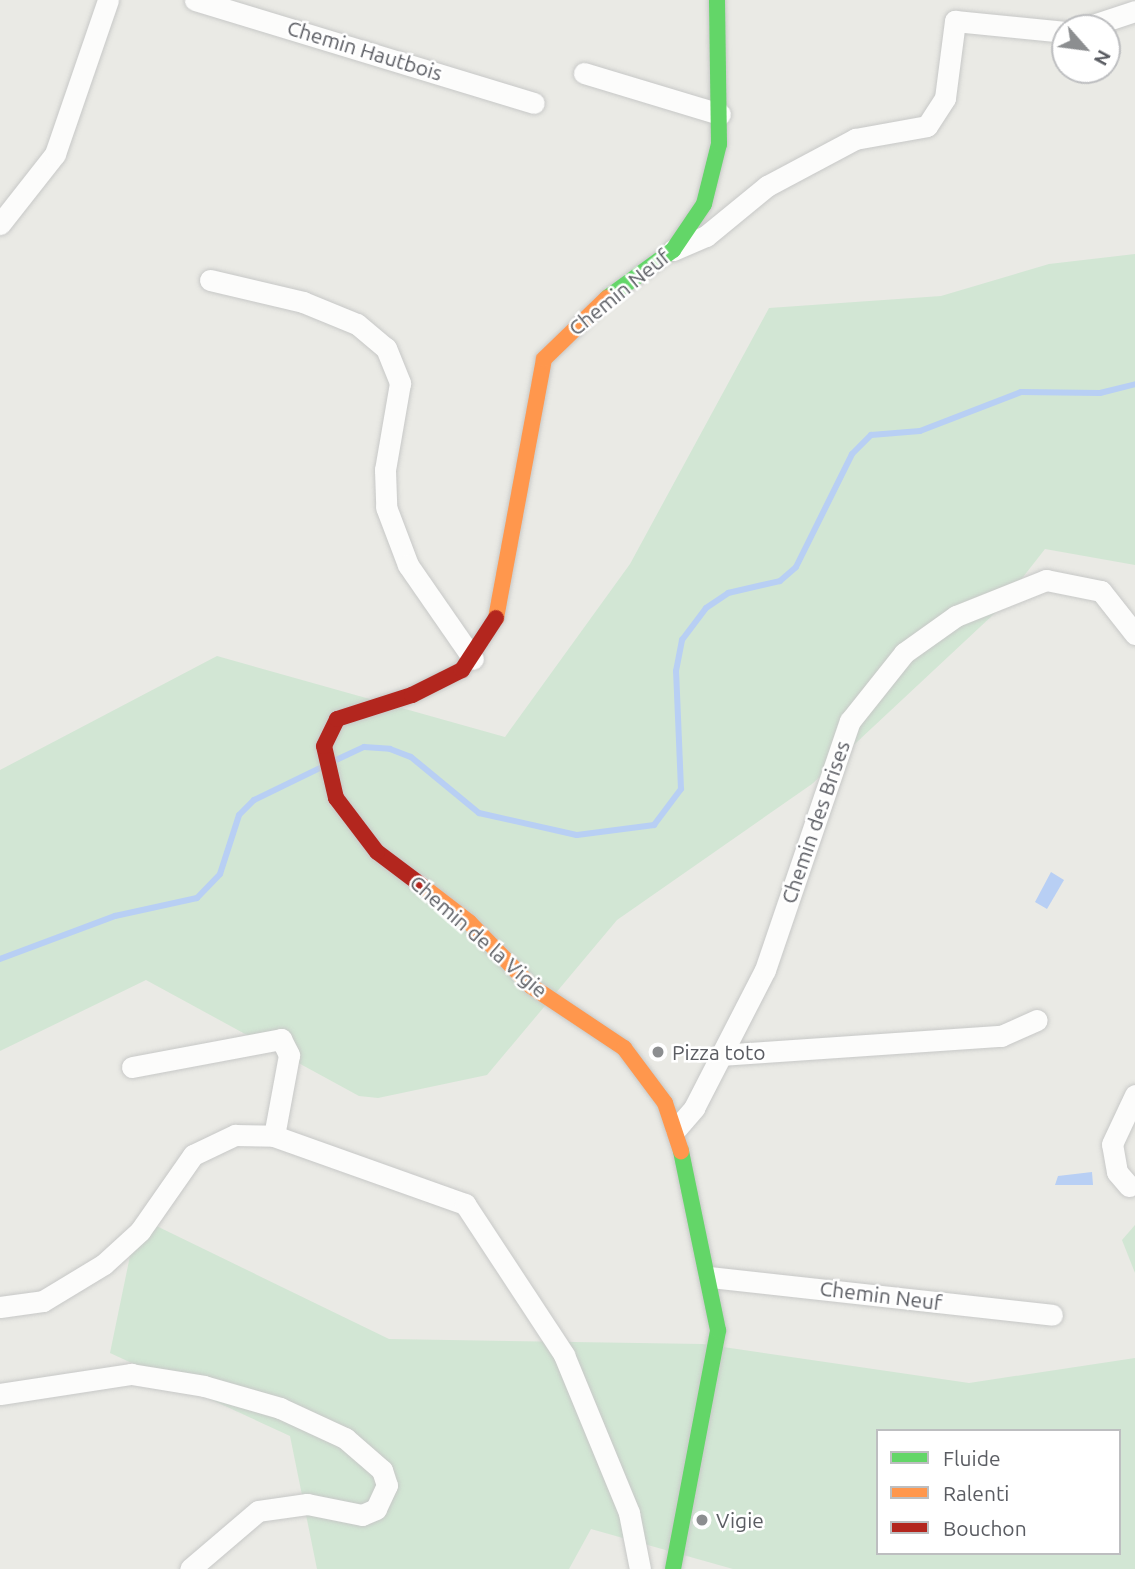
<!DOCTYPE html>
<html>
<head>
<meta charset="utf-8">
<style>
  body { margin:0 }
  #map { position:relative; width:1135px; height:1569px; overflow:hidden; background:#eaeae5; font-family:Ubuntu,sans-serif }
  div>[style] { position:absolute }
  .green>* { inset:0; background:#d2e6d4 }
  .water>* { inset:0; background:#b8cff4 }
  .stream>* { height:6px; margin:-3px; padding:0 3px; transform-origin:3px; border-radius:3px; background:#b8cff4 }
  .roads { filter:drop-shadow(0 0 2px #c7c8c7) drop-shadow(0 0 2px #c7c8c7) }
  .street>* { height:21px; margin:-10.5px; padding:0 10.5px; transform-origin:10.5px; border-radius:10.5px; background:#fcfcfb }
  .fast>* { height:16px; margin:-8px; padding:0 8px; transform-origin:8px; border-radius:8px; background:#63d668 }
  .slow>* { height:16px; margin:-8px; padding:0 8px; transform-origin:8px; border-radius:8px; background:#ff974d }
  .jam>* { height:16px; margin:-8px; padding:0 8px; transform-origin:8px; border-radius:8px; background:#b3261e }
  .dots>* { width:19px; height:19px; translate:-50% -50%; box-sizing:border-box; border:4px solid #fff; border-radius:50% }
  span { translate:-50% -50%; white-space:nowrap; text-align:center; line-height:1.15; -webkit-text-stroke:5px #fff; paint-order:stroke }
  .street-label { font-size:21px; color:#5a5c62 }
  .poi-label { font-size:21px; color:#5a5c62 }
  .left { translate:0 -50%; text-align:left }
  .legend { position:absolute; left:876px; top:1429px; width:245px; height:126px; box-sizing:border-box; background:#fff; border:2px solid #bdbec0; margin:0; padding:9px 12px; list-style:none; font-size:21px; color:#5a5c62 }
  .legend li { display:flex; align-items:center; gap:14px; height:35px }
  .legend b { width:35px; border:2px solid #bdbec0 }
  .north { position:absolute; left:1051px; top:14px; width:70px; height:70px; box-sizing:border-box; background:#fff; border:2px solid #bdbec0; border-radius:50%; rotate:118deg; font-size:19px; font-weight:700; line-height:28px; text-align:center; color:#5a5c62 }
  .north::after { content:''; display:block; margin:auto; width:24px; height:32px; background:#8c8e90; clip-path:polygon(50% 0,100% 100%,50% 72%,0 100%) }
</style>
</head>
<body>
<div id="map">
  <div class="green">
    <div style="clip-path:polygon(1135px 254px,1135px 565px,1045px 549px,995px 613px,812px 784px,617px 920px,487px 1075px,378px 1098px,359px 1096px,146px 980px,0 1051px,0 770px,217px 656px,505px 737px,630px 564px,769px 308px,941px 296px,1049px 264px)"></div>
    <div style="clip-path:polygon(evenodd,138px 1217px,389px 1339px,703px 1344px,969px 1383px,1135px 1358px,1135px 1569px,733px 1569px,591px 1529px,569px 1569px,317px 1569px,290px 1436px,110px 1353px,138px 1217px,878px 1431px,1119px 1431px,1119px 1553px,878px 1553px,878px 1431px)"></div>
    <div style="clip-path:polygon(1135px 1225px,1135px 1273px,1122px 1240px)"></div>
  </div>
  <div class="water">
    <div style="clip-path:polygon(1051px 872px,1064px 880px,1047px 909px,1035px 902px)"></div>
    <div style="clip-path:polygon(1092px 1172px,1093px 1185px,1055px 1185px,1058px 1176px)"></div>
  </div>
  <div class="stream">
    <div style="left:336px;top:760px;width:31px;rotate:-25deg"></div>
    <div style="left:364px;top:747px;width:26px;rotate:4deg"></div>
    <div style="left:390px;top:749px;width:22px;rotate:21deg"></div>
    <div style="left:411px;top:757px;width:88px;rotate:39.5deg"></div>
    <div style="left:479px;top:813px;width:100px;rotate:12.7deg"></div>
    <div style="left:577px;top:835px;width:78px;rotate:-7.4deg"></div>
    <div style="left:654px;top:825px;width:45px;rotate:-53.1deg"></div>
    <div style="left:681px;top:789px;width:118px;rotate:-92.4deg"></div>
    <div style="left:676px;top:671px;width:32px;rotate:-79deg"></div>
    <div style="left:682px;top:640px;width:40px;rotate:-53deg"></div>
    <div style="left:706px;top:608px;width:27px;rotate:-34deg"></div>
    <div style="left:728px;top:593px;width:53px;rotate:-13deg"></div>
    <div style="left:780px;top:581px;width:21px;rotate:-41deg"></div>
    <div style="left:796px;top:567px;width:126px;rotate:-63.6deg"></div>
    <div style="left:852px;top:454px;width:27px;rotate:-45deg"></div>
    <div style="left:871px;top:435px;width:49px;rotate:-4.7deg"></div>
    <div style="left:920px;top:431px;width:108px;rotate:-21.1deg"></div>
    <div style="left:1021px;top:392px;width:79px;rotate:0.7deg"></div>
    <div style="left:1100px;top:393px;width:36px;rotate:-14deg"></div>
    <div style="left:0;top:959px;width:123px;rotate:-20.5deg"></div>
    <div style="left:115px;top:916px;width:84px;rotate:-12.4deg"></div>
    <div style="left:197px;top:898px;width:33px;rotate:-46deg"></div>
    <div style="left:220px;top:874px;width:62px;rotate:-72.1deg"></div>
    <div style="left:239px;top:815px;width:21px;rotate:-45deg"></div>
    <div style="left:254px;top:800px;width:73px;rotate:-25.9deg"></div>
  </div>
  <div class="roads">
    <div class="street">
      <div style="left:195px;top:0;width:354px;rotate:16.9deg"></div>
      <div style="left:1084px;top:28px;width:54px;rotate:-18.4deg"></div>
      <div style="left:584px;top:73px;width:142px;rotate:16.8deg"></div>
      <div style="left:0;top:224px;width:89px;rotate:-51.8deg"></div>
      <div style="left:55px;top:154px;width:163px;rotate:-71deg"></div>
      <div style="left:673px;top:250px;width:36px;rotate:-23deg"></div>
      <div style="left:706px;top:236px;width:79px;rotate:-39.3deg"></div>
      <div style="left:767px;top:186px;width:100px;rotate:-28.1deg"></div>
      <div style="left:855px;top:139px;width:73px;rotate:-10.2deg"></div>
      <div style="left:927px;top:126px;width:33px;rotate:-57deg"></div>
      <div style="left:945px;top:98px;width:78px;rotate:-82.6deg"></div>
      <div style="left:955px;top:21px;width:111px;rotate:5.7deg"></div>
      <div style="left:210px;top:280px;width:96px;rotate:13.3deg"></div>
      <div style="left:303px;top:302px;width:58px;rotate:22.2deg"></div>
      <div style="left:357px;top:324px;width:38px;rotate:40deg"></div>
      <div style="left:386px;top:348px;width:38px;rotate:68deg"></div>
      <div style="left:400px;top:383px;width:88px;rotate:99.8deg"></div>
      <div style="left:385px;top:470px;width:37px;rotate:88deg"></div>
      <div style="left:386px;top:507px;width:62px;rotate:69.2deg"></div>
      <div style="left:408px;top:565px;width:114px;rotate:55.3deg"></div>
      <div style="left:720px;top:1055px;width:282px;rotate:-3.9deg"></div>
      <div style="left:1001px;top:1036px;width:39px;rotate:-24deg"></div>
      <div style="left:132px;top:1067px;width:152px;rotate:-10.6deg"></div>
      <div style="left:281px;top:1039px;width:18px;rotate:63deg"></div>
      <div style="left:289px;top:1055px;width:82px;rotate:100.5deg"></div>
      <div style="left:676px;top:1129px;width:28px;rotate:-49deg"></div>
      <div style="left:694px;top:1108px;width:155px;rotate:-62.8deg"></div>
      <div style="left:765px;top:970px;width:263px;rotate:-71.2deg"></div>
      <div style="left:850px;top:721px;width:87px;rotate:-51.5deg"></div>
      <div style="left:904px;top:653px;width:64px;rotate:-35.4deg"></div>
      <div style="left:956px;top:616px;width:97px;rotate:-21.8deg"></div>
      <div style="left:1046px;top:580px;width:56px;rotate:11.3deg"></div>
      <div style="left:1101px;top:591px;width:55px;rotate:51.7deg"></div>
      <div style="left:1129px;top:1186px;width:18px;rotate:-131deg"></div>
      <div style="left:1117px;top:1172px;width:28px;rotate:-100deg"></div>
      <div style="left:1112px;top:1144px;width:54px;rotate:-64.9deg"></div>
      <div style="left:710px;top:1277px;width:344px;rotate:6.3deg"></div>
      <div style="left:0;top:1307px;width:43px;rotate:-7.9deg"></div>
      <div style="left:43px;top:1301px;width:71px;rotate:-31.2deg"></div>
      <div style="left:104px;top:1264px;width:49px;rotate:-42.5deg"></div>
      <div style="left:140px;top:1231px;width:93px;rotate:-55.1deg"></div>
      <div style="left:193px;top:1155px;width:47px;rotate:-25.5deg"></div>
      <div style="left:235px;top:1135px;width:39px;rotate:1deg"></div>
      <div style="left:274px;top:1136px;width:203px;rotate:19.6deg"></div>
      <div style="left:465px;top:1204px;width:181px;rotate:56.7deg"></div>
      <div style="left:564px;top:1355px;width:171px;rotate:67.6deg"></div>
      <div style="left:629px;top:1513px;width:57px;rotate:78.9deg"></div>
      <div style="left:0;top:1394px;width:133px;rotate:-8.7deg"></div>
      <div style="left:131px;top:1374px;width:74px;rotate:9.3deg"></div>
      <div style="left:204px;top:1386px;width:79px;rotate:16.1deg"></div>
      <div style="left:280px;top:1408px;width:72px;rotate:24.8deg"></div>
      <div style="left:345px;top:1438px;width:49px;rotate:40.9deg"></div>
      <div style="left:382px;top:1470px;width:16px;rotate:72deg"></div>
      <div style="left:387px;top:1485px;width:26px;rotate:115deg"></div>
      <div style="left:376px;top:1509px;width:15px;rotate:157deg"></div>
      <div style="left:362px;top:1515px;width:56px;rotate:-168.7deg"></div>
      <div style="left:307px;top:1504px;width:49px;rotate:171.9deg"></div>
      <div style="left:258px;top:1511px;width:89px;rotate:139.5deg"></div>
    </div>
    <div class="fast">
      <div style="left:607px;top:298px;width:82px;rotate:-36deg"></div>
      <div style="left:673px;top:250px;width:55px;rotate:-56deg"></div>
      <div style="left:704px;top:204px;width:62px;rotate:-76deg"></div>
      <div style="left:719px;top:144px;width:144px;rotate:-90.8deg"></div>
      <div style="left:673px;top:1569px;width:243px;rotate:-79.3deg"></div>
      <div style="left:718px;top:1330px;width:183px;rotate:-101.7deg"></div>
    </div>
    <div class="slow">
      <div style="left:496px;top:618px;width:263px;rotate:-79.5deg"></div>
      <div style="left:544px;top:359px;width:88px;rotate:-44.1deg"></div>
      <div style="left:421px;top:885px;width:61px;rotate:37.6deg"></div>
      <div style="left:469px;top:922px;width:89px;rotate:45.9deg"></div>
      <div style="left:531px;top:986px;width:112px;rotate:33.7deg"></div>
      <div style="left:624px;top:1048px;width:69px;rotate:53.3deg"></div>
      <div style="left:665px;top:1103px;width:51px;rotate:71.6deg"></div>
    </div>
    <div class="jam">
      <div style="left:421px;top:885px;width:55px;rotate:-143.1deg"></div>
      <div style="left:377px;top:852px;width:68px;rotate:-127.2deg"></div>
      <div style="left:336px;top:798px;width:53px;rotate:-103deg"></div>
      <div style="left:324px;top:746px;width:30px;rotate:-64deg"></div>
      <div style="left:337px;top:719px;width:79px;rotate:-17.7deg"></div>
      <div style="left:412px;top:695px;width:56px;rotate:-26.6deg"></div>
      <div style="left:462px;top:670px;width:62px;rotate:-56.8deg"></div>
    </div>
  </div>
  <div class="dots">
    <div style="left:658px;top:1052px;background:#8c8e90"></div>
    <div style="left:702px;top:1520px;background:#8c8e90"></div>
  </div>
  <div class="street-label">
    <span style="left:365px;top:50px;rotate:17deg">Chemin Hautbois</span>
    <span style="left:619px;top:292px;rotate:-39deg">Chemin Neuf</span>
    <span style="left:815px;top:822px;rotate:-71deg">Chemin des Brises</span>
    <span style="left:479px;top:936px;rotate:41deg">Chemin de la Vigie</span>
    <span style="left:881px;top:1295px;rotate:7deg">Chemin Neuf</span>
  </div>
  <div class="poi-label">
    <span class="left" style="left:672px;top:1052px">Pizza toto</span>
    <span class="left" style="left:716px;top:1520px">Vigie</span>
  </div>
  <ul class="legend">
  <li><b style="height:9px;background:#63d668"></b>Fluide</li>
  <li><b style="height:9px;background:#ff974d"></b>Ralenti</li>
  <li><b style="height:9px;background:#b3261e"></b>Bouchon</li>
  </ul>
  <div class="north">N</div>
</div>
</body>
</html>
